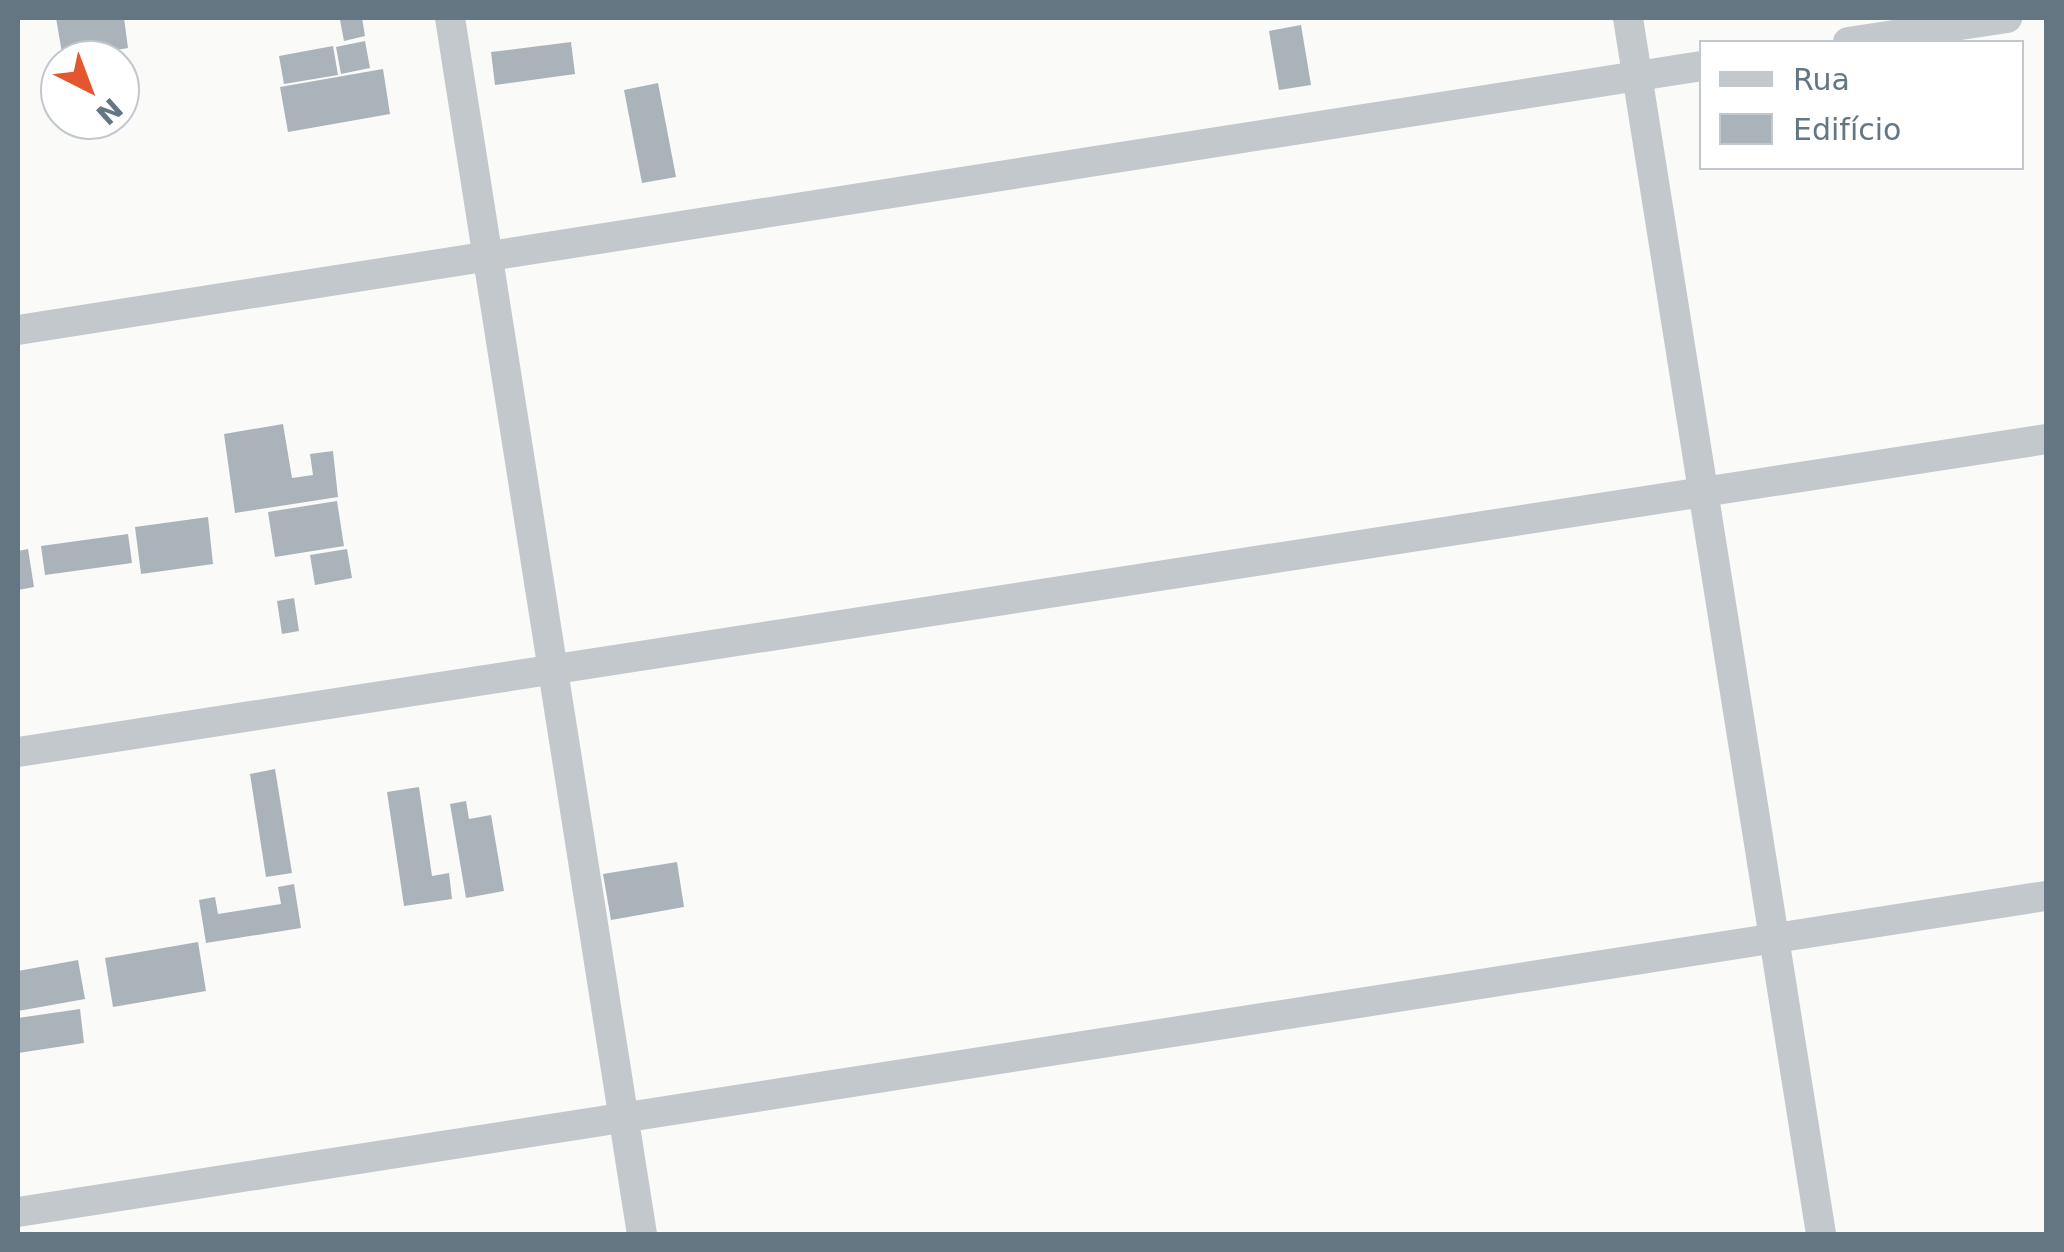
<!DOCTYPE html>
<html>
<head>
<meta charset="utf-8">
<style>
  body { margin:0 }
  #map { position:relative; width:2064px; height:1252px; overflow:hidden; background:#fafaf8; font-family:"DejaVu Sans",sans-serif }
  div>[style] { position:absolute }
  .building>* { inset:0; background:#aab3b9 }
  .street>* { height:30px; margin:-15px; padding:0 15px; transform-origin:15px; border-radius:15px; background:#c3c8cc }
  span { translate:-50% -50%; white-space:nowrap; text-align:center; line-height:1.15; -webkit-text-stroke:10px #fff; paint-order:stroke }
  .frame { position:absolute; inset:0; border:20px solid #657683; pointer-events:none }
  .legend { position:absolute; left:1699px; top:40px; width:325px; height:130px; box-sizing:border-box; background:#fff; border:2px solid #c1c8cd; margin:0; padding:12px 18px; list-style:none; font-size:30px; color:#657683 }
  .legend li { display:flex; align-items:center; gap:20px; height:50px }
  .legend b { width:50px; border:2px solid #c1c8cd }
  .north { position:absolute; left:40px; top:40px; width:100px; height:100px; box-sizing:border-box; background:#fff; border:2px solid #c1c8cd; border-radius:50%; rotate:138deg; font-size:28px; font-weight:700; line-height:40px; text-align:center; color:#657683 }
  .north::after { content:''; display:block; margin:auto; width:35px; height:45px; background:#e4572e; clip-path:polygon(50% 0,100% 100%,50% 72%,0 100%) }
</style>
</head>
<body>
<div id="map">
  <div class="building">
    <div style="clip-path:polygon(56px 18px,124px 18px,128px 48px,63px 59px)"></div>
    <div style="clip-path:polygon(362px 18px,365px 36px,344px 41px,340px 20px)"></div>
    <div style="clip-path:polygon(1301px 25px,1311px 85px,1279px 90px,1269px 31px)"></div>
    <div style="clip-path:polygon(365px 41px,370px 68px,341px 74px,336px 47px)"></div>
    <div style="clip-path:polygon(571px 42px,575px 74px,495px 85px,491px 52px)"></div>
    <div style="clip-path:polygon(333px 46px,338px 75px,284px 84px,279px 56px)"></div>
    <div style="clip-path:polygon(383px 69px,390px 114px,288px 132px,280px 87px)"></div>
    <div style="clip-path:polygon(658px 83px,676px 177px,642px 183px,624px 90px)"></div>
    <div style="clip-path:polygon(283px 424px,292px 478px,313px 475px,310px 454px,333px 451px,338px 497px,235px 513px,224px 434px)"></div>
    <div style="clip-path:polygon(337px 501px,344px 546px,275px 557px,268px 512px)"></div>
    <div style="clip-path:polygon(208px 517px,213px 564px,141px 574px,135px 527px)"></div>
    <div style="clip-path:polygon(128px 534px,132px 563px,45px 575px,41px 546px)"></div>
    <div style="clip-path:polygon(28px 549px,34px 587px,18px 590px,18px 551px)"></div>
    <div style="clip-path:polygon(347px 549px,352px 578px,315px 585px,310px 555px)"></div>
    <div style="clip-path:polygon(294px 598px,299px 631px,282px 634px,277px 601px)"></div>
    <div style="clip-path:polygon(275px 769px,292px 873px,266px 877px,250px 774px)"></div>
    <div style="clip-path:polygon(419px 787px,432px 876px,449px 873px,452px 899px,404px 906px,387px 792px)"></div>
    <div style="clip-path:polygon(466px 801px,469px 819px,491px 815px,504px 891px,466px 898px,450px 804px)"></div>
    <div style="clip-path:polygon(677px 862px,684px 907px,611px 920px,603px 874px)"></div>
    <div style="clip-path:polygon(294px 884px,301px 928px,206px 943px,199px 900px,215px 897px,218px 914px,281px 904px,278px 887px)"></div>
    <div style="clip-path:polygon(198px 942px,206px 991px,113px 1007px,105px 958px)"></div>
    <div style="clip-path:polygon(78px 960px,85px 999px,18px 1011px,18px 971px)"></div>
    <div style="clip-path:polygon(80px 1009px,84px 1043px,18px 1053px,18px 1018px)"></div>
  </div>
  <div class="street">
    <div style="left:450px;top:18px;width:1231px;rotate:81.03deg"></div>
    <div style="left:1628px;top:18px;width:1231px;rotate:80.98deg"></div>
    <div style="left:1848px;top:42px;width:161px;rotate:-8.6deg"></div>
    <div style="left:18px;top:330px;width:1705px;rotate:-8.91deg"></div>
    <div style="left:18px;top:752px;width:2052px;rotate:-8.77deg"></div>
    <div style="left:18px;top:1212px;width:2052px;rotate:-8.86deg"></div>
  </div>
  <div class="frame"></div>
  <ul class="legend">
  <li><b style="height:12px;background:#c3c8cc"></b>Rua</li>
  <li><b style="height:28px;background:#aab3b9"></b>Edifício</li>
  </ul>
  <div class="north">N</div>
</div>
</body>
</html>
